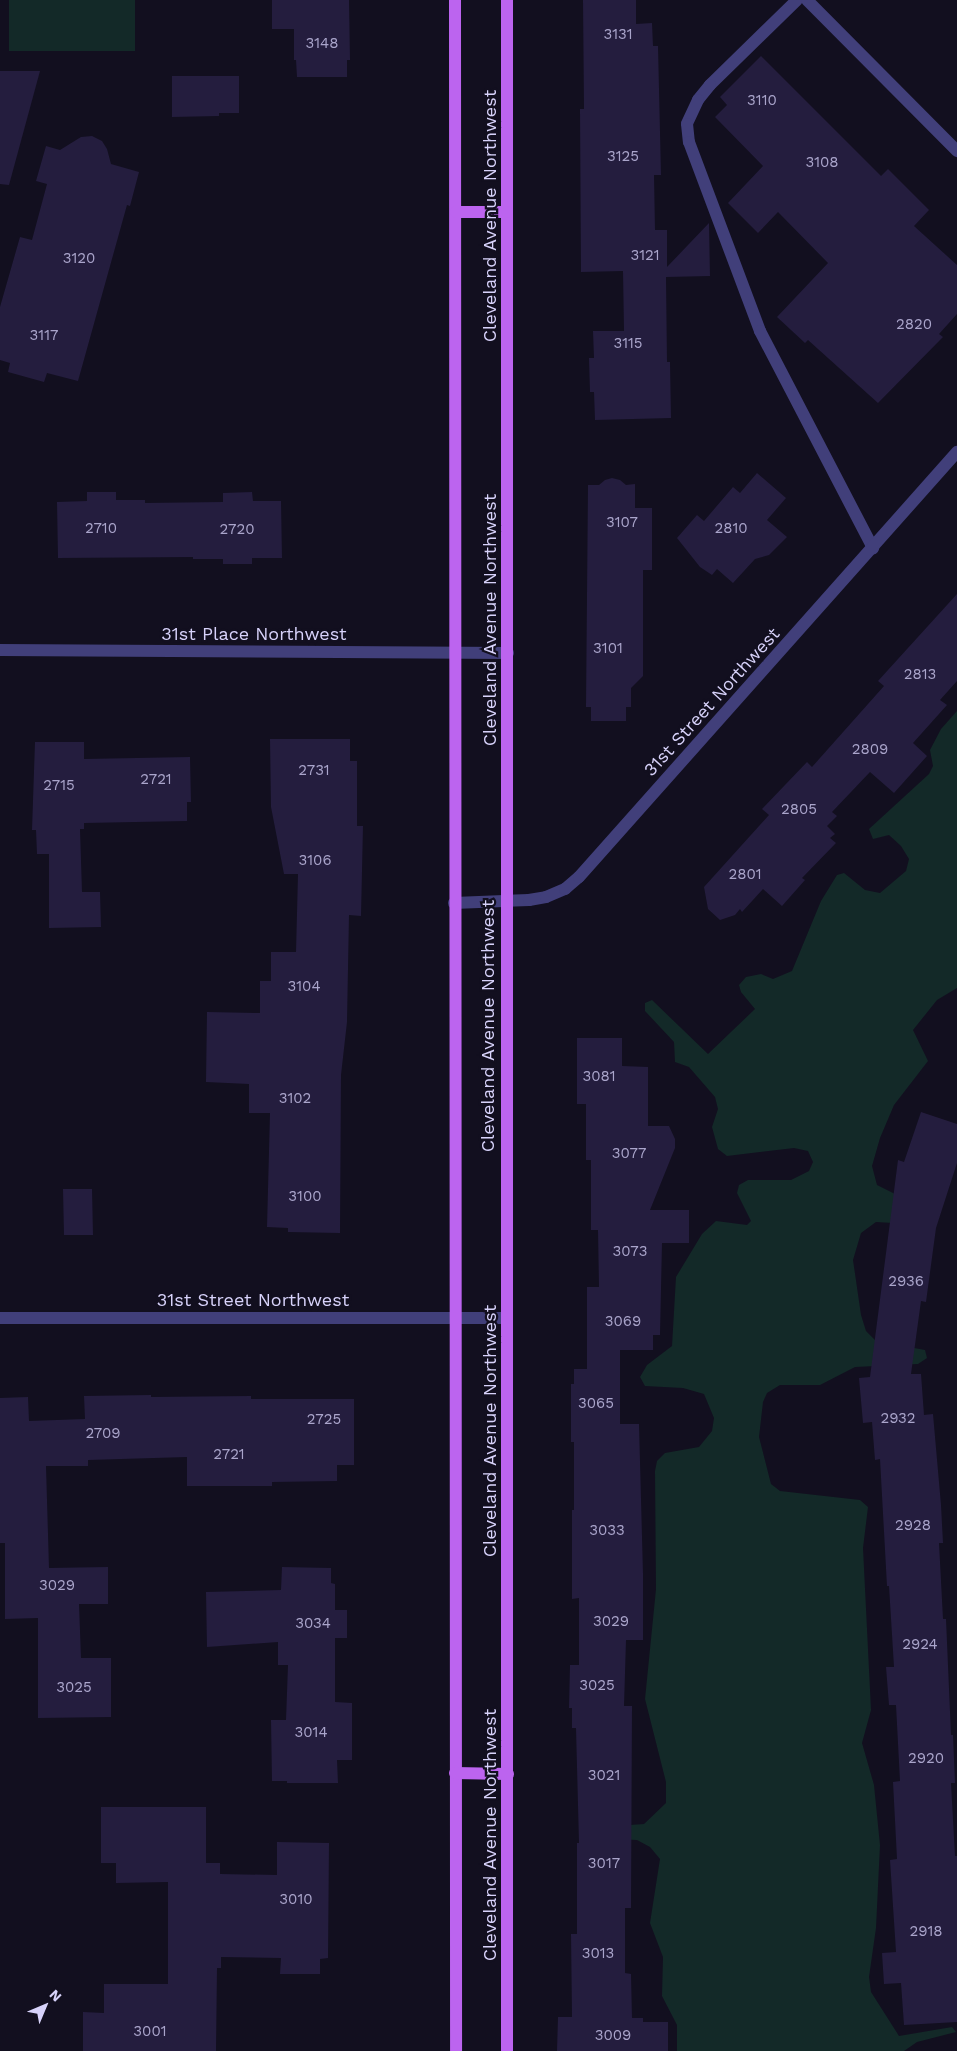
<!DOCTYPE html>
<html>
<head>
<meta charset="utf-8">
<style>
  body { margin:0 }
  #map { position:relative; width:957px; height:2051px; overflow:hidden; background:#120f1f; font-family:"Work Sans",sans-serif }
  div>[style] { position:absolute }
  .green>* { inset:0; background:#132928 }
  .building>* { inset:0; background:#241d3e }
  .minor>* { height:12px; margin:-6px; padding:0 6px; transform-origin:6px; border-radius:6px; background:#413f7a }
  .major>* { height:12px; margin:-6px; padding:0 6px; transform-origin:6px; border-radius:6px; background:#bc64ef }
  span { translate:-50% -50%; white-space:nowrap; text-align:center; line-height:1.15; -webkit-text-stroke:4.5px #120f1f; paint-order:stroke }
  .number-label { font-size:15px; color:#aaa5cb }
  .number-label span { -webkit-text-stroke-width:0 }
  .street-label { font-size:18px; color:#d7d2fa }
  .north { position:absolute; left:20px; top:1981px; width:50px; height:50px; -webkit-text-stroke:4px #120f1f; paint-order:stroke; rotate:45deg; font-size:14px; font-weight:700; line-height:20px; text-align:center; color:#d7d2fa }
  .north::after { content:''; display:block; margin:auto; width:18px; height:22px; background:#d7d2fa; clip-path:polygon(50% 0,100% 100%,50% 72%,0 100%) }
</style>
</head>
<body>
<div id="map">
  <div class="green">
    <div style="clip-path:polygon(9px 0,135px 0,135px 51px,9px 51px)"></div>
    <div style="clip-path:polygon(957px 711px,957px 988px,937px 1000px,913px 1030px,928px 1061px,894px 1105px,880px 1138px,872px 1166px,877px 1185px,923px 1208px,910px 1224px,876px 1222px,861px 1233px,853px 1260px,861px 1315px,866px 1331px,876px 1341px,925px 1350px,927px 1358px,918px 1364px,855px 1367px,820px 1385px,780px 1385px,767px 1393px,763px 1402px,759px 1437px,771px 1484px,780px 1491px,860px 1500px,868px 1507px,863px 1548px,871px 1710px,862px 1743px,874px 1785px,880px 1845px,876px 1928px,869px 1977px,871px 1992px,899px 2036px,952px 2027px,956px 2032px,917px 2042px,904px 2051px,677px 2051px,677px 2025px,662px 1996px,663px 1957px,650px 1923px,660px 1859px,650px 1847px,637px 1840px,596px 1838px,602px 1827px,644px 1824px,666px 1803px,666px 1782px,645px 1699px,656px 1589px,655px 1471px,657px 1461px,665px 1453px,699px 1447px,712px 1431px,714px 1418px,704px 1394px,683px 1388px,645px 1386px,640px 1377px,647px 1365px,672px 1346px,676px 1277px,702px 1234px,716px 1221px,747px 1225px,751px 1221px,737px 1193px,739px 1185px,748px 1180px,791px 1180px,809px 1171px,813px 1162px,808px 1151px,794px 1148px,727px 1156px,718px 1149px,712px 1127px,718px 1109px,715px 1097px,689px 1067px,675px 1062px,674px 1042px,645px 1011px,645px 1003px,652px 1000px,708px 1054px,755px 1009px,741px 992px,739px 985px,746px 977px,761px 974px,773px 979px,792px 971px,821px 901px,837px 875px,844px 873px,865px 890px,880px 893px,906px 871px,909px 859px,901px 846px,889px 835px,873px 839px,869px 829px,929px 774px,933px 766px,930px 750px,941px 729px)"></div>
  </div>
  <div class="building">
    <div style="clip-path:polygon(272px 0,349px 0,350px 60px,347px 60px,347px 77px,297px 77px,296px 60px,294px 60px,294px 29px,272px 29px)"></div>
    <div style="clip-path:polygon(583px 0,636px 0,636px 24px,652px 23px,653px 46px,658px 46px,661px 175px,654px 175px,655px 230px,667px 230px,667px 267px,709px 223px,710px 276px,666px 277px,667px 362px,670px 362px,671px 418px,595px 420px,594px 392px,590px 392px,589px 358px,594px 358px,593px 331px,624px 331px,623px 271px,581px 272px,580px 109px,584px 109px)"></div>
    <div style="clip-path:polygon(761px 56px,881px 176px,888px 169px,929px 210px,914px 226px,957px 265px,957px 314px,939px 334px,943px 337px,878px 403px,808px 340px,805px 343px,777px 317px,828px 263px,778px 212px,758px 233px,728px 203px,763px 166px,715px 117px,727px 105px,720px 97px)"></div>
    <div style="clip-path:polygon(0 71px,40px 71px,9px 185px,0 184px)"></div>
    <div style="clip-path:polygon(172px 76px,239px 76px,239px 113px,219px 113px,219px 116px,172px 117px)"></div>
    <div style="clip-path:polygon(92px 136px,102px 141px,107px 149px,111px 164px,139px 172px,130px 206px,127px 205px,78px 381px,47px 373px,44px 382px,8px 372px,10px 363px,0 360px,0 307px,20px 237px,32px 240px,47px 184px,36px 181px,46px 146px,60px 150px,81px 137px)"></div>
    <div style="clip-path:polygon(757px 473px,786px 498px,767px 520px,787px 537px,769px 555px,755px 559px,733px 583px,717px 569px,712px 575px,700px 567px,677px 538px,697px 515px,704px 521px,733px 487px,740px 493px)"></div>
    <div style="clip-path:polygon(612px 478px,620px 480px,626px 485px,635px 484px,635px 508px,652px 508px,652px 570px,643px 570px,643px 676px,631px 688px,631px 707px,626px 707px,626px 721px,591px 721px,591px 707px,586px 707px,588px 485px,599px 485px,605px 480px)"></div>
    <div style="clip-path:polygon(87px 492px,116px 492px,116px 500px,145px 500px,145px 503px,223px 502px,223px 493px,252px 492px,253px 501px,281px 501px,282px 558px,252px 558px,252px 564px,223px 564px,223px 559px,193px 559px,193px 557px,58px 558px,57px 502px,87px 501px)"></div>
    <div style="clip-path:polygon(957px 594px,957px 681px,940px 700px,947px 705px,913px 743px,927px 756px,894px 793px,870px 772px,832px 812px,837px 816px,827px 826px,835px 834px,830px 838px,836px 843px,802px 878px,805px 880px,782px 906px,763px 889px,742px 912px,740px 909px,735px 915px,720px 920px,708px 909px,704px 887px,769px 815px,762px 809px,807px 762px,812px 767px,884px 686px,878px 681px)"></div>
    <div style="clip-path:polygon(270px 739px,350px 739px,350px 761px,357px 761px,357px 826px,363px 826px,361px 916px,349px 915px,347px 1022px,341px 1075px,340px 1233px,288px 1232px,288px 1228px,267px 1227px,270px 1113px,249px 1113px,249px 1084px,206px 1082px,207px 1012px,260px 1013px,260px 981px,271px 981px,271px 952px,296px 952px,298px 874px,284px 874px,271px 807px)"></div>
    <div style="clip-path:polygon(35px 742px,84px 742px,84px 759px,190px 757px,191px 802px,187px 802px,187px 821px,84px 823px,84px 829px,80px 829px,82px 892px,100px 892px,101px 927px,49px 928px,49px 854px,37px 854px,36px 830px,32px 830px)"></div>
    <div style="clip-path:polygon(577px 1038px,622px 1038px,622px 1066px,648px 1067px,648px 1126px,669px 1126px,675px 1139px,675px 1148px,650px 1210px,689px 1210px,689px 1243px,662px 1243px,660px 1335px,653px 1335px,653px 1350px,620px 1350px,620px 1424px,639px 1424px,643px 1574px,643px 1640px,626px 1640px,624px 1706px,632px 1706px,631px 1908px,625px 1908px,625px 1973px,631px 1974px,632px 2018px,643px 2018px,643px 2022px,668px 2022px,668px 2051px,557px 2051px,558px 2017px,572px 2017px,571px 1934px,577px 1934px,577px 1843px,579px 1843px,576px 1728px,572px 1728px,572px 1708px,569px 1708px,570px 1665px,579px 1665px,579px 1598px,572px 1599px,572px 1510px,574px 1510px,574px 1442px,571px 1442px,571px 1384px,574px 1384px,574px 1369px,587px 1369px,587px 1287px,599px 1287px,598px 1230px,591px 1230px,591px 1160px,586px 1160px,586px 1104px,577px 1104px)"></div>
    <div style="clip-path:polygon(921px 1112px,957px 1124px,957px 1163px,936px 1228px,926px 1302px,921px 1301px,911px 1374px,921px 1374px,924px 1415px,933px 1414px,941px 1505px,943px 1543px,939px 1543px,943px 1619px,946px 1619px,951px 1735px,953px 1735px,955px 1783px,951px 1783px,955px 1856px,957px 1856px,957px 2022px,904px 2025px,901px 1983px,884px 1984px,882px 1953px,896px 1952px,890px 1860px,897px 1859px,893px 1782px,900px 1781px,896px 1705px,889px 1705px,886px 1667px,894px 1667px,889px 1586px,887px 1586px,880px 1459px,875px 1460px,872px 1422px,863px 1423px,859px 1378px,870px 1377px,898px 1160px,904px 1162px)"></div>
    <div style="clip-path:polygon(63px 1189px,92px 1189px,93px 1235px,64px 1235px)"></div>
    <div style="clip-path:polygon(151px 1395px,151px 1397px,251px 1396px,251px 1399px,354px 1399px,354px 1465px,337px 1465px,337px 1481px,272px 1482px,272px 1486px,187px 1486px,187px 1457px,88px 1460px,88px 1466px,46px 1466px,49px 1568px,108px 1567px,108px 1604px,79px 1604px,81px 1658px,111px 1658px,111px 1717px,38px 1718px,38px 1618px,5px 1619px,5px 1543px,0 1543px,0 1398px,28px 1397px,29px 1421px,85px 1419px,84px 1396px)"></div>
    <div style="clip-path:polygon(282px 1567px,331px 1568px,331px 1583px,335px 1584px,335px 1610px,347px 1610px,347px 1638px,335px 1638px,335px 1702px,352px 1703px,352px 1760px,337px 1760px,338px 1783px,287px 1783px,287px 1781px,272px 1781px,271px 1720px,286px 1720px,288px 1665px,278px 1665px,278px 1642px,207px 1647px,206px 1592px,281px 1590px)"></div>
    <div style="clip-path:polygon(101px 1807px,206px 1807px,206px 1863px,220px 1863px,220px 1874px,277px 1875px,277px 1842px,329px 1843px,328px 1958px,320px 1959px,320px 1974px,280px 1974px,281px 1958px,221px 1957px,221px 1968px,217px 1968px,216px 2051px,83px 2051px,83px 2012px,104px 2013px,104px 1984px,168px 1984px,168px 1882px,116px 1883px,116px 1863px,101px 1863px)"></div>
  </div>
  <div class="minor">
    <div style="left:797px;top:0;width:122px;rotate:135.7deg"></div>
    <div style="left:710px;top:85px;width:19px;rotate:129deg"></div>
    <div style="left:698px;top:100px;width:26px;rotate:115deg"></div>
    <div style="left:687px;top:124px;width:18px;rotate:84deg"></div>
    <div style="left:689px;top:142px;width:202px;rotate:69.4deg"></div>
    <div style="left:760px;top:331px;width:245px;rotate:62.5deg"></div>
    <div style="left:807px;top:0;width:213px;rotate:45.2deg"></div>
    <div style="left:0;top:650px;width:508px;rotate:0.34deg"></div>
    <div style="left:454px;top:903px;width:75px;rotate:-2.3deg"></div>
    <div style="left:529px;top:900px;width:17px;rotate:-10deg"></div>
    <div style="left:546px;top:897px;width:21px;rotate:-23deg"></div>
    <div style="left:565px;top:889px;width:18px;rotate:-41deg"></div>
    <div style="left:579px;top:877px;width:569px;rotate:-48.35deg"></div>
    <div style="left:0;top:1318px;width:507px"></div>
  </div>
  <div class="major">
    <div style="left:455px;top:0;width:2051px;rotate:89.97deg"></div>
    <div style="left:507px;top:0;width:2051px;rotate:90deg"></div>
    <div style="left:456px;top:212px;width:51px"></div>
    <div style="left:455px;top:1773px;width:53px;rotate:1.1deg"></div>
  </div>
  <div class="number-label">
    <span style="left:618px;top:35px">3131</span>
    <span style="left:322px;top:44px">3148</span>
    <span style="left:762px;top:101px">3110</span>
    <span style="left:623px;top:157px">3125</span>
    <span style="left:822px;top:163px">3108</span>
    <span style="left:645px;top:256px">3121</span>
    <span style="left:79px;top:259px">3120</span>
    <span style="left:914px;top:325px">2820</span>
    <span style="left:44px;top:336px">3117</span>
    <span style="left:628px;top:344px">3115</span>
    <span style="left:622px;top:523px">3107</span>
    <span style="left:101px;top:529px">2710</span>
    <span style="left:731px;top:529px">2810</span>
    <span style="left:237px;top:530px">2720</span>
    <span style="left:608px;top:649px">3101</span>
    <span style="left:920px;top:675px">2813</span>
    <span style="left:870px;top:750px">2809</span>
    <span style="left:314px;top:771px">2731</span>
    <span style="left:156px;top:780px">2721</span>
    <span style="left:59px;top:786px">2715</span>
    <span style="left:799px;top:810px">2805</span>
    <span style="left:315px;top:861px">3106</span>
    <span style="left:745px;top:875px">2801</span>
    <span style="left:304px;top:987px">3104</span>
    <span style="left:599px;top:1077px">3081</span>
    <span style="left:295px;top:1099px">3102</span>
    <span style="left:629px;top:1154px">3077</span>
    <span style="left:305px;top:1197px">3100</span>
    <span style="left:630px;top:1252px">3073</span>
    <span style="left:906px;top:1282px">2936</span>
    <span style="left:623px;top:1322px">3069</span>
    <span style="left:596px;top:1404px">3065</span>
    <span style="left:898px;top:1419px">2932</span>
    <span style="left:324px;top:1420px">2725</span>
    <span style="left:103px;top:1434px">2709</span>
    <span style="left:229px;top:1455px">2721</span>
    <span style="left:913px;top:1526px">2928</span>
    <span style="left:607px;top:1531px">3033</span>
    <span style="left:57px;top:1586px">3029</span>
    <span style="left:611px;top:1622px">3029</span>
    <span style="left:313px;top:1624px">3034</span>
    <span style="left:920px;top:1645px">2924</span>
    <span style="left:597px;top:1686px">3025</span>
    <span style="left:74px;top:1688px">3025</span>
    <span style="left:311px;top:1733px">3014</span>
    <span style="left:926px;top:1759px">2920</span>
    <span style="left:604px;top:1776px">3021</span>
    <span style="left:604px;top:1864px">3017</span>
    <span style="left:296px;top:1900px">3010</span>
    <span style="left:926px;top:1932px">2918</span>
    <span style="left:598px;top:1954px">3013</span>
    <span style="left:150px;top:2032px">3001</span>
    <span style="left:613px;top:2036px">3009</span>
  </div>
  <div class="street-label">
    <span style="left:490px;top:216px;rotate:-90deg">Cleveland Avenue Northwest</span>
    <span style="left:490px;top:620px;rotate:-90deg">Cleveland Avenue Northwest</span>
    <span style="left:254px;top:634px">31st Place Northwest</span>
    <span style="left:712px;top:702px;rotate:-48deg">31st Street Northwest</span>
    <span style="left:488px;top:1026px;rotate:-90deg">Cleveland Avenue Northwest</span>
    <span style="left:253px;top:1300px">31st Street Northwest</span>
    <span style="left:490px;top:1431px;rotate:-90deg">Cleveland Avenue Northwest</span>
    <span style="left:490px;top:1835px;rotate:-90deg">Cleveland Avenue Northwest</span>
  </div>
  <div class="north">N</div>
</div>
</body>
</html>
